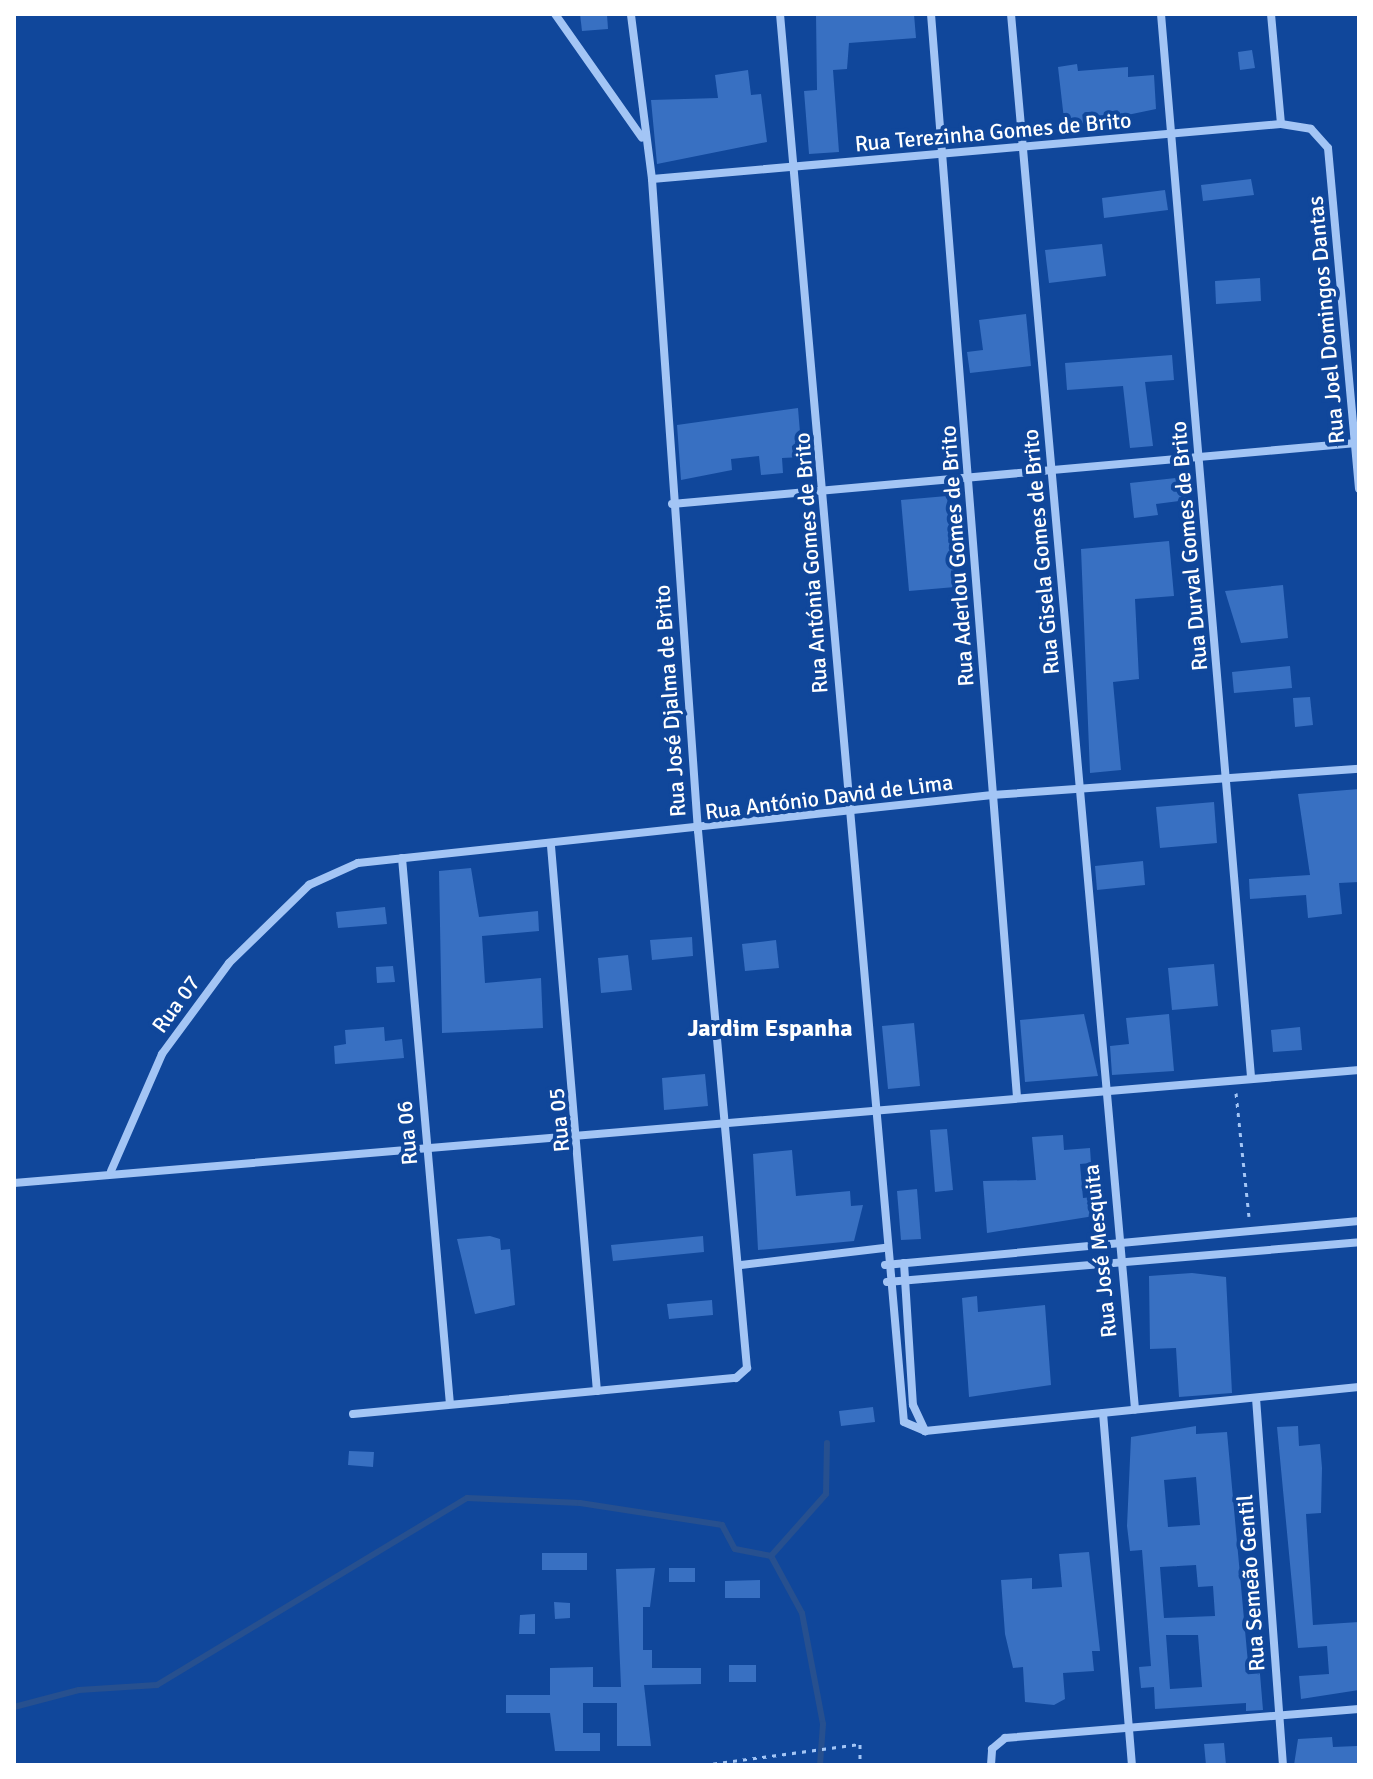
<!DOCTYPE html>
<html>
<head>
<meta charset="utf-8">
<style>
  body { margin:0 }
  #map { position:relative; width:1373px; height:1779px; overflow:hidden; background:#10479b; font-family:Signika,sans-serif }
  div>[style] { position:absolute }
  .stream>* { height:6px; margin:-3px; padding:0 3px; transform-origin:3px; border-radius:3px; background:#27508f }
  .building>* { inset:0; background:#3870c2 }
  .path>* { height:3px; margin-top:-1.5px; transform-origin:0; background:repeating-linear-gradient(90deg,#a3c5f5 0 4px,transparent 0 10px) }
  .street>* { height:8px; margin:-4px; padding:0 4px; transform-origin:4px; border-radius:4px; background:#a3c5f5 }
  span { translate:-50% -50%; white-space:nowrap; text-align:center; line-height:1.15; -webkit-text-stroke:8px #10479b; paint-order:stroke }
  .street-label { font-size:22px; color:#fff }
  .neighbourhood-label { font-size:24px; color:#fff; font-weight:700 }
  .frame { position:absolute; inset:0; border:16px solid #fff; pointer-events:none }
</style>
</head>
<body>
<div id="map">
  <div class="stream">
    <div style="left:771px;top:1556px;width:65px;rotate:61.5deg"></div>
    <div style="left:802px;top:1613px;width:113px;rotate:79.3deg"></div>
    <div style="left:823px;top:1724px;width:41px;rotate:94.2deg"></div>
    <div style="left:14px;top:1707px;width:67px;rotate:-14.7deg"></div>
    <div style="left:79px;top:1690px;width:78px;rotate:-3.7deg"></div>
    <div style="left:157px;top:1685px;width:362px;rotate:-31.1deg"></div>
    <div style="left:467px;top:1498px;width:113px;rotate:2.5deg"></div>
    <div style="left:580px;top:1503px;width:144px;rotate:8.8deg"></div>
    <div style="left:722px;top:1525px;width:27px;rotate:62deg"></div>
    <div style="left:735px;top:1549px;width:37px;rotate:11deg"></div>
    <div style="left:771px;top:1556px;width:83px;rotate:-48.4deg"></div>
    <div style="left:826px;top:1494px;width:51px;rotate:-88.9deg"></div>
  </div>
  <div class="building">
    <div style="clip-path:polygon(580px 14px,607px 14px,608px 29px,582px 31px)"></div>
    <div style="clip-path:polygon(816px 14px,914px 14px,916px 38px,849px 43px,847px 69px,833px 70px,839px 152px,809px 154px,804px 91px,817px 90px)"></div>
    <div style="clip-path:polygon(1252px 50px,1255px 68px,1240px 70px,1238px 52px)"></div>
    <div style="clip-path:polygon(1077px 64px,1078px 71px,1128px 67px,1128px 77px,1154px 75px,1156px 109px,1065px 128px,1058px 67px)"></div>
    <div style="clip-path:polygon(748px 70px,751px 95px,761px 94px,767px 142px,657px 164px,651px 100px,718px 98px,715px 75px)"></div>
    <div style="clip-path:polygon(1251px 179px,1254px 195px,1203px 201px,1201px 185px)"></div>
    <div style="clip-path:polygon(1165px 190px,1168px 210px,1104px 218px,1102px 198px)"></div>
    <div style="clip-path:polygon(1102px 244px,1106px 276px,1049px 283px,1045px 250px)"></div>
    <div style="clip-path:polygon(1260px 278px,1261px 301px,1216px 304px,1215px 281px)"></div>
    <div style="clip-path:polygon(1026px 314px,1031px 366px,970px 373px,967px 352px,983px 350px,979px 320px)"></div>
    <div style="clip-path:polygon(1172px 355px,1174px 380px,1145px 382px,1153px 446px,1130px 448px,1123px 386px,1067px 390px,1065px 363px)"></div>
    <div style="clip-path:polygon(798px 408px,802px 457px,782px 458px,783px 473px,761px 475px,759px 456px,731px 459px,732px 470px,681px 480px,677px 425px)"></div>
    <div style="clip-path:polygon(1185px 477px,1187px 500px,1156px 504px,1158px 515px,1134px 518px,1130px 483px)"></div>
    <div style="clip-path:polygon(947px 496px,955px 587px,909px 591px,901px 500px)"></div>
    <div style="clip-path:polygon(1169px 541px,1174px 596px,1135px 599px,1139px 679px,1113px 682px,1121px 770px,1090px 773px,1081px 549px)"></div>
    <div style="clip-path:polygon(1283px 585px,1288px 638px,1241px 643px,1225px 591px)"></div>
    <div style="clip-path:polygon(1290px 666px,1292px 688px,1234px 693px,1232px 672px)"></div>
    <div style="clip-path:polygon(1310px 697px,1313px 725px,1295px 727px,1293px 698px)"></div>
    <div style="clip-path:polygon(1359px 789px,1359px 882px,1339px 883px,1342px 914px,1308px 918px,1306px 895px,1250px 899px,1249px 879px,1310px 875px,1298px 794px)"></div>
    <div style="clip-path:polygon(1214px 802px,1217px 843px,1160px 848px,1156px 807px)"></div>
    <div style="clip-path:polygon(1143px 861px,1145px 885px,1097px 890px,1095px 866px)"></div>
    <div style="clip-path:polygon(471px 868px,479px 917px,538px 911px,539px 931px,482px 936px,485px 983px,541px 978px,543px 1028px,442px 1033px,439px 871px)"></div>
    <div style="clip-path:polygon(385px 907px,387px 924px,338px 928px,336px 912px)"></div>
    <div style="clip-path:polygon(692px 937px,693px 956px,652px 960px,650px 940px)"></div>
    <div style="clip-path:polygon(776px 940px,779px 968px,745px 971px,742px 944px)"></div>
    <div style="clip-path:polygon(628px 955px,632px 990px,601px 993px,598px 958px)"></div>
    <div style="clip-path:polygon(1214px 964px,1218px 1006px,1172px 1010px,1168px 968px)"></div>
    <div style="clip-path:polygon(393px 966px,395px 982px,377px 983px,376px 967px)"></div>
    <div style="clip-path:polygon(1084px 1014px,1098px 1076px,1025px 1082px,1020px 1020px)"></div>
    <div style="clip-path:polygon(1169px 1014px,1174px 1071px,1112px 1075px,1110px 1046px,1129px 1044px,1126px 1018px)"></div>
    <div style="clip-path:polygon(914px 1023px,920px 1086px,888px 1089px,882px 1026px)"></div>
    <div style="clip-path:polygon(384px 1027px,385px 1041px,402px 1039px,404px 1058px,335px 1064px,334px 1046px,346px 1044px,345px 1030px)"></div>
    <div style="clip-path:polygon(1300px 1027px,1302px 1050px,1273px 1052px,1271px 1030px)"></div>
    <div style="clip-path:polygon(705px 1074px,708px 1106px,664px 1110px,662px 1078px)"></div>
    <div style="clip-path:polygon(947px 1129px,953px 1190px,935px 1192px,930px 1130px)"></div>
    <div style="clip-path:polygon(1063px 1135px,1064px 1150px,1090px 1148px,1091px 1163px,1080px 1164px,1083px 1198px,1093px 1197px,1094px 1216px,987px 1233px,983px 1181px,1036px 1180px,1032px 1137px)"></div>
    <div style="clip-path:polygon(792px 1150px,796px 1196px,850px 1191px,851px 1206px,863px 1205px,854px 1241px,758px 1250px,753px 1154px)"></div>
    <div style="clip-path:polygon(917px 1189px,921px 1239px,901px 1240px,897px 1191px)"></div>
    <div style="clip-path:polygon(490px 1236px,500px 1239px,501px 1250px,510px 1249px,515px 1305px,475px 1314px,457px 1239px)"></div>
    <div style="clip-path:polygon(703px 1236px,704px 1252px,613px 1261px,611px 1245px)"></div>
    <div style="clip-path:polygon(1192px 1273px,1226px 1277px,1232px 1393px,1179px 1397px,1176px 1348px,1150px 1349px,1149px 1276px)"></div>
    <div style="clip-path:polygon(977px 1296px,978px 1312px,1045px 1305px,1051px 1385px,969px 1397px,962px 1298px)"></div>
    <div style="clip-path:polygon(712px 1300px,713px 1315px,669px 1319px,667px 1304px)"></div>
    <div style="clip-path:polygon(873px 1407px,875px 1422px,841px 1426px,839px 1411px)"></div>
    <div style="clip-path:polygon(evenodd,1196px 1426px,1196px 1434px,1227px 1432px,1248px 1663px,1259px 1662px,1263px 1710px,1246px 1711px,1246px 1703px,1155px 1709px,1154px 1687px,1141px 1688px,1139px 1667px,1151px 1666px,1142px 1550px,1130px 1551px,1127px 1526px,1131px 1437px,1196px 1426px,1196px 1477px,1200px 1525px,1168px 1527px,1164px 1480px,1196px 1477px,1196px 1426px,1196px 1565px,1198px 1587px,1213px 1586px,1215px 1616px,1164px 1618px,1160px 1567px,1196px 1565px,1196px 1426px,1166px 1635px,1198px 1635px,1202px 1687px,1170px 1689px,1166px 1635px)"></div>
    <div style="clip-path:polygon(1298px 1426px,1299px 1446px,1320px 1444px,1322px 1468px,1321px 1513px,1306px 1514px,1313px 1625px,1359px 1622px,1359px 1690px,1301px 1699px,1299px 1676px,1329px 1674px,1327px 1646px,1298px 1648px,1277px 1427px)"></div>
    <div style="clip-path:polygon(349px 1451px,374px 1452px,373px 1467px,348px 1465px)"></div>
    <div style="clip-path:polygon(1089px 1552px,1100px 1651px,1092px 1651px,1094px 1671px,1063px 1673px,1065px 1699px,1054px 1705px,1025px 1702px,1023px 1667px,1013px 1668px,1005px 1634px,1001px 1580px,1032px 1578px,1032px 1589px,1062px 1587px,1059px 1554px)"></div>
    <div style="clip-path:polygon(542px 1553px,587px 1553px,587px 1570px,542px 1570px)"></div>
    <div style="clip-path:polygon(655px 1568px,650px 1607px,643px 1607px,643px 1650px,652px 1650px,652px 1668px,701px 1668px,701px 1684px,644px 1685px,651px 1746px,617px 1746px,617px 1703px,583px 1703px,583px 1733px,600px 1733px,600px 1751px,555px 1751px,550px 1713px,506px 1713px,506px 1695px,550px 1695px,550px 1668px,593px 1667px,593px 1687px,621px 1687px,616px 1569px)"></div>
    <div style="clip-path:polygon(669px 1568px,695px 1568px,695px 1582px,669px 1582px)"></div>
    <div style="clip-path:polygon(760px 1580px,760px 1598px,725px 1598px,725px 1581px)"></div>
    <div style="clip-path:polygon(554px 1602px,570px 1603px,570px 1618px,555px 1619px)"></div>
    <div style="clip-path:polygon(535px 1614px,535px 1634px,519px 1634px,520px 1615px)"></div>
    <div style="clip-path:polygon(729px 1665px,756px 1665px,756px 1682px,729px 1682px)"></div>
    <div style="clip-path:polygon(1332px 1737px,1333px 1747px,1357px 1746px,1359px 1765px,1294px 1765px,1298px 1739px)"></div>
    <div style="clip-path:polygon(1224px 1743px,1226px 1765px,1206px 1765px,1204px 1744px)"></div>
  </div>
  <div class="path">
    <div style="left:1236px;top:1093px;width:124px;rotate:84deg"></div>
    <div style="left:703px;top:1765px;width:158px;rotate:-7.6deg"></div>
    <div style="left:860px;top:1744px;width:21px;rotate:90deg"></div>
  </div>
  <div class="street">
    <div style="left:555px;top:14px;width:151px;rotate:54.9deg"></div>
    <div style="left:780px;top:14px;width:1413px;rotate:84.97deg"></div>
    <div style="left:904px;top:1422px;width:23px;rotate:23deg"></div>
    <div style="left:925px;top:1431px;width:436px;rotate:-5.8deg"></div>
    <div style="left:931px;top:14px;width:1085px;rotate:85.46deg"></div>
    <div style="left:1011px;top:14px;width:1401px;rotate:84.92deg"></div>
    <div style="left:1161px;top:14px;width:1066px;rotate:85.16deg"></div>
    <div style="left:1271px;top:14px;width:110px;rotate:84.8deg"></div>
    <div style="left:652px;top:179px;width:631px;rotate:-5deg"></div>
    <div style="left:1281px;top:124px;width:30px;rotate:9deg"></div>
    <div style="left:1311px;top:129px;width:25px;rotate:48deg"></div>
    <div style="left:1328px;top:148px;width:342px;rotate:84.8deg"></div>
    <div style="left:672px;top:504px;width:687px;rotate:-5.1deg"></div>
    <div style="left:551px;top:846px;width:547px;rotate:85.18deg"></div>
    <div style="left:402px;top:858px;width:548px;rotate:84.98deg"></div>
    <div style="left:111px;top:1171px;width:128px;rotate:-66.4deg"></div>
    <div style="left:162px;top:1054px;width:113px;rotate:-53.6deg"></div>
    <div style="left:229px;top:963px;width:112px;rotate:-44.3deg"></div>
    <div style="left:309px;top:885px;width:54px;rotate:-24.2deg"></div>
    <div style="left:358px;top:863px;width:638px;rotate:-6.12deg"></div>
    <div style="left:992px;top:795px;width:368px;rotate:-4.1deg"></div>
    <div style="left:14px;top:1183px;width:1350px;rotate:-4.8deg"></div>
    <div style="left:904px;top:1263px;width:142px;rotate:86.4deg"></div>
    <div style="left:913px;top:1405px;width:29px;rotate:65deg"></div>
    <div style="left:741px;top:1265px;width:144px;rotate:-6.8deg"></div>
    <div style="left:885px;top:1265px;width:476px;rotate:-5.3deg"></div>
    <div style="left:887px;top:1282px;width:474px;rotate:-4.8deg"></div>
    <div style="left:1256px;top:1398px;width:368px;rotate:85.8deg"></div>
    <div style="left:1103px;top:1413px;width:353px;rotate:85.3deg"></div>
    <div style="left:353px;top:1414px;width:385px;rotate:-5.4deg"></div>
    <div style="left:736px;top:1378px;width:15px;rotate:-42deg"></div>
    <div style="left:747px;top:1368px;width:539px;rotate:-95.21deg"></div>
    <div style="left:698px;top:831px;width:654px;rotate:-94.04deg"></div>
    <div style="left:652px;top:179px;width:166px;rotate:-97.3deg"></div>
    <div style="left:991px;top:1765px;width:16px;rotate:-86deg"></div>
    <div style="left:992px;top:1749px;width:17px;rotate:-40deg"></div>
    <div style="left:1005px;top:1738px;width:355px;rotate:-4.7deg"></div>
  </div>
  <div class="street-label">
    <span style="left:993px;top:132px;rotate:-5deg">Rua Terezinha Gomes de Brito</span>
    <span style="left:1326px;top:320px;rotate:-95deg">Rua Joel Domingos Dantas</span>
    <span style="left:1189px;top:546px;rotate:-95deg">Rua Durval Gomes de Brito</span>
    <span style="left:1041px;top:552px;rotate:-95deg">Rua Gisela Gomes de Brito</span>
    <span style="left:957px;top:556px;rotate:-94deg">Rua Aderlou Gomes de Brito</span>
    <span style="left:811px;top:563px;rotate:-94deg">Rua Antónia Gomes de Brito</span>
    <span style="left:670px;top:701px;rotate:-94deg">Rua José Djalma de Brito</span>
    <span style="left:829px;top:797px;rotate:-7deg">Rua António David de Lima</span>
    <span style="left:176px;top:1004px;rotate:-54deg">Rua 07</span>
    <span style="left:559px;top:1120px;rotate:-95deg">Rua 05</span>
    <span style="left:407px;top:1133px;rotate:-95deg">Rua 06</span>
    <span style="left:1100px;top:1251px;rotate:-96deg">Rua José Mesquita</span>
    <span style="left:1251px;top:1583px;rotate:-94deg">Rua Semeão Gentil</span>
  </div>
  <div class="neighbourhood-label">
    <span style="left:770px;top:1029px">Jardim Espanha</span>
  </div>
  <div class="frame"></div>
</div>
</body>
</html>
